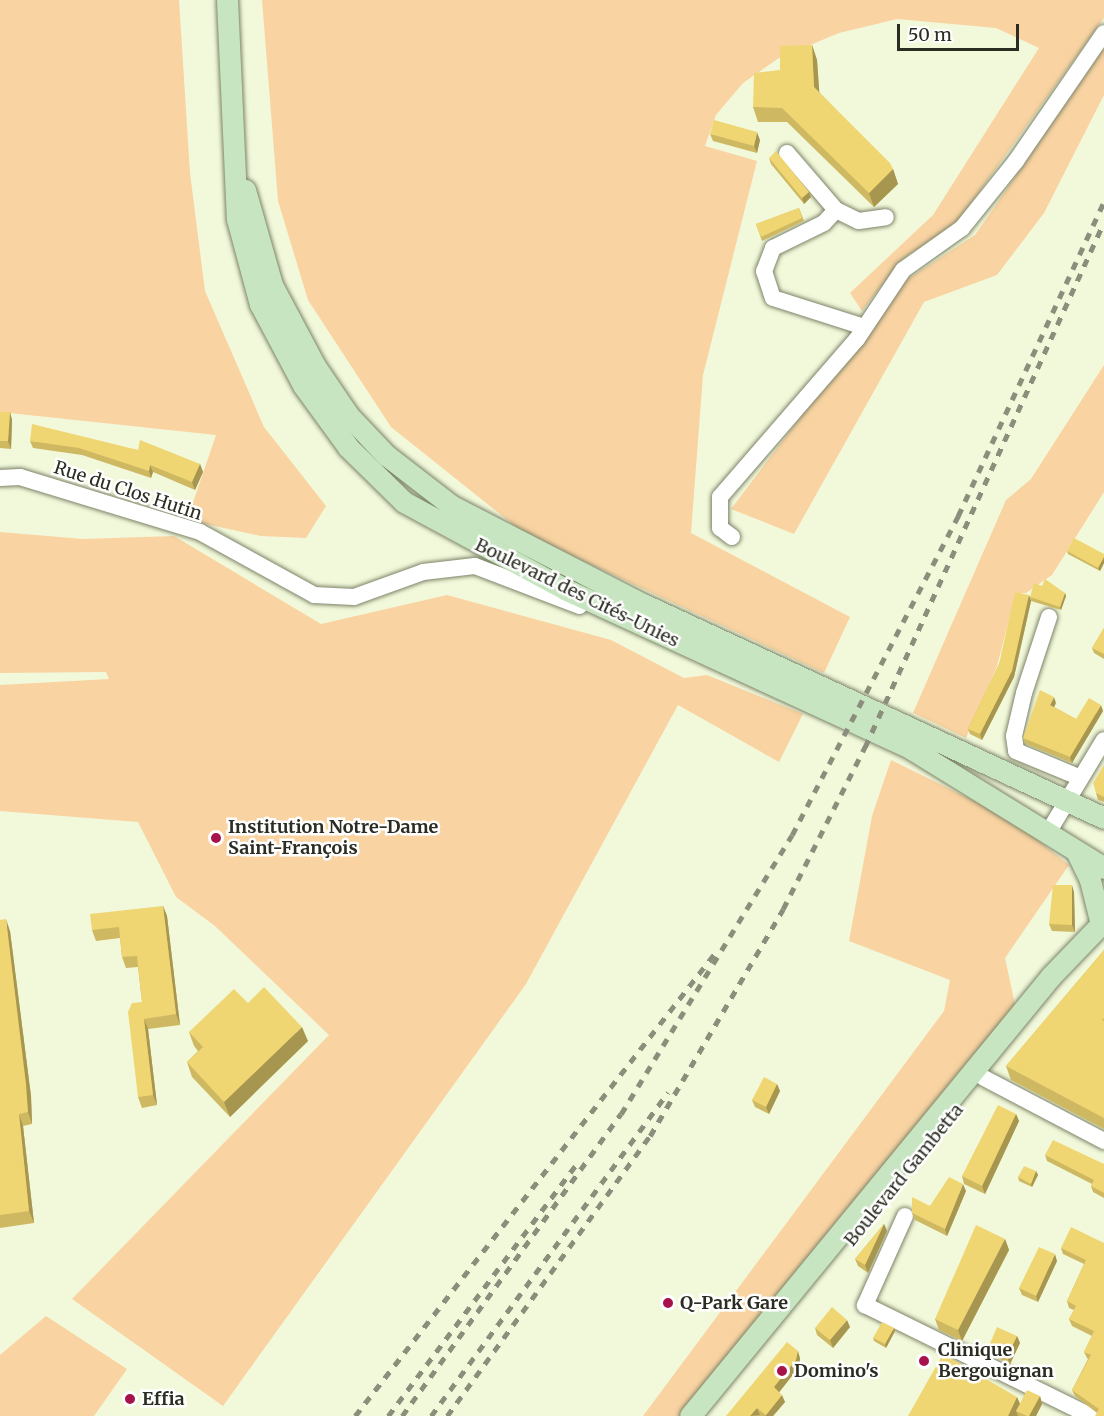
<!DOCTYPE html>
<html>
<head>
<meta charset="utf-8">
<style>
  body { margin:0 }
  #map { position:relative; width:1104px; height:1416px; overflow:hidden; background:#f2f9db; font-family:Merriweather,serif }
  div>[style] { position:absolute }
  .green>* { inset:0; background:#f9d3a2 }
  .roads { filter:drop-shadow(0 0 2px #7d8368) drop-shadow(0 0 2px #7d8368) }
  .minor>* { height:16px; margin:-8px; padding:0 8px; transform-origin:8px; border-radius:8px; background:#fff }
  .major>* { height:21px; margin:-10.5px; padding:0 10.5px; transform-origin:10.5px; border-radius:10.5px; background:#c7e5c0 }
  .rail>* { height:4.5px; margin-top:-2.25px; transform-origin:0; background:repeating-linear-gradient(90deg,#8a8e7a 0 8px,transparent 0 16px) }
  .wall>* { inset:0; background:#ceb862 }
  .shaded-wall>* { inset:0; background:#a79650 }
  .building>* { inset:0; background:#efd672 }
  .dots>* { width:16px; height:16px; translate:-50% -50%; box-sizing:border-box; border:3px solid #fff; border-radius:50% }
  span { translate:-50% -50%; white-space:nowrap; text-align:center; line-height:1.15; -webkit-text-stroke:5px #fff; paint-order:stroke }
  .street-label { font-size:18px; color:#2b2d22 }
  .poi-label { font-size:18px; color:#2b2d22; font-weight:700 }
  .left { translate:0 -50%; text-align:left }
  .scale { position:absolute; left:897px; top:24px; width:122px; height:27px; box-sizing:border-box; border:3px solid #2b2d22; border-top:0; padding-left:8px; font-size:18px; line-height:21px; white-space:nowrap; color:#2b2d22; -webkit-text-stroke:4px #fff; paint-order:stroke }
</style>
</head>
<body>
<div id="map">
  <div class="green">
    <div style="clip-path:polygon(0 0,179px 0,190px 173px,205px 291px,264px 427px,326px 506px,306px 538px,261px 536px,187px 520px,216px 435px,0 412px)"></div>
    <div style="clip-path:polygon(262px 0,1104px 0,1104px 18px,956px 224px,901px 260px,862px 311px,850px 293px,933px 215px,1039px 48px,996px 28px,897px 19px,839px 33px,779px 58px,743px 83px,716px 115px,705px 146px,757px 161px,703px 375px,691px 533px,850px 617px,824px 673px,525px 534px,391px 427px,308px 300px,278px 201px)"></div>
    <div style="clip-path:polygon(1104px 48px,1104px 95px,1044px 213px,997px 275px,924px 302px,794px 534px,731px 509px,903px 282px,975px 235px)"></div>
    <div style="clip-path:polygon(1104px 365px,1104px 492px,1052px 575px,1026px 593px,1016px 593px,997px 666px,966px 738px,913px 713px,1006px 500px,1031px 479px)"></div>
    <div style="clip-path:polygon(0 532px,83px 539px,174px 536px,321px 624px,447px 595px,611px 640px,684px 678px,707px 675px,803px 714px,779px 762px,678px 705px,526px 984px,223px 1406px,72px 1299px,329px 1035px,215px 926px,176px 897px,138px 822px,0 811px,0 685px,109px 679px,106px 672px,0 673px)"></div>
    <div style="clip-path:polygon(891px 760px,1013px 820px,1069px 865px,1005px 958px,1016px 1009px,683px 1416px,643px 1416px,944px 1011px,950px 980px,849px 941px,872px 816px)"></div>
    <div style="clip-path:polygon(46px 1316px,127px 1369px,94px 1416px,0 1416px,0 1355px)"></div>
  </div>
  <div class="roads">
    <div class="minor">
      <div style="left:787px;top:153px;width:75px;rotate:49.3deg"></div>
      <div style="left:836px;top:210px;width:18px;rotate:133deg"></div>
      <div style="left:824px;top:223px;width:57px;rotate:153.9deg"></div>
      <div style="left:773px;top:248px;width:25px;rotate:111deg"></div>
      <div style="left:764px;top:271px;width:28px;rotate:72deg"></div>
      <div style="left:773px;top:298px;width:92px;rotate:17.7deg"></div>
      <div style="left:836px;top:210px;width:25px;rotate:26deg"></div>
      <div style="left:859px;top:221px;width:27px;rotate:-8deg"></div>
      <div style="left:0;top:478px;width:20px;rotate:-3deg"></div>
      <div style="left:20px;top:477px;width:188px;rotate:17deg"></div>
      <div style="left:200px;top:532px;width:130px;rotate:28.9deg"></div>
      <div style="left:314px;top:595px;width:40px;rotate:2.9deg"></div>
      <div style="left:354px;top:597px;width:73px;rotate:-19.9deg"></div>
      <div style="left:423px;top:572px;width:52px;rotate:-6.6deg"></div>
      <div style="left:475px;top:566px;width:112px;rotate:20.9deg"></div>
      <div style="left:732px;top:537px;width:15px;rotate:-143deg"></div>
      <div style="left:720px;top:528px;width:31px;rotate:-90deg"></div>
      <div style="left:720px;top:497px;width:209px;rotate:-49.1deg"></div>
      <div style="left:857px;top:339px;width:83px;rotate:-56.3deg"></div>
      <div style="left:903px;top:270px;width:72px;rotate:-35.4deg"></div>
      <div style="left:962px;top:228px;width:86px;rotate:-51.1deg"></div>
      <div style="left:1016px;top:161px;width:155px;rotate:-55.5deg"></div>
      <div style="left:1049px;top:617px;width:80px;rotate:108.2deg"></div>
      <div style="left:1024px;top:693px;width:44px;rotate:103.1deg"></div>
      <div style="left:1014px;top:736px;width:15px;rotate:82deg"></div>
      <div style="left:1016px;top:751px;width:70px;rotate:22.6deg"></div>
      <div style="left:1049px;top:831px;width:106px;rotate:-58.9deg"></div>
      <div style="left:984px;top:1078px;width:136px;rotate:27.7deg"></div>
      <div style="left:905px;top:1216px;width:98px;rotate:114.2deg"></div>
      <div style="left:865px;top:1305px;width:252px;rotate:26.2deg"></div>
    </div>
    <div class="major">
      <div style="left:227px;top:0;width:219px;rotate:87.4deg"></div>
      <div style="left:237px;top:219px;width:88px;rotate:74.9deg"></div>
      <div style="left:260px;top:304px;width:92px;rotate:62deg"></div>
      <div style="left:303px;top:385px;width:77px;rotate:54deg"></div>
      <div style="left:348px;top:447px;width:78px;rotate:44.5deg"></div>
      <div style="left:404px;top:502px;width:185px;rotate:28.4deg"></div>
      <div style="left:567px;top:590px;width:378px;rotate:24.7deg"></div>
      <div style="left:910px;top:748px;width:228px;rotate:31.7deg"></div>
      <div style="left:245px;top:190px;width:99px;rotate:74.1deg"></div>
      <div style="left:272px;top:285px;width:92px;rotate:62deg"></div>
      <div style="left:315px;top:366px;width:60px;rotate:55.8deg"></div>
      <div style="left:349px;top:416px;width:54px;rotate:46.5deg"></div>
      <div style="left:386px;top:455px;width:83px;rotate:37.7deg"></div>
      <div style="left:452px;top:506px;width:217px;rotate:27.2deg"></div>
      <div style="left:645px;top:605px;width:506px;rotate:24.89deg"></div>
      <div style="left:1076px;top:851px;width:32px;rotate:64deg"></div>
      <div style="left:1090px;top:880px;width:45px;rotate:76deg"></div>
      <div style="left:690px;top:1416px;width:569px;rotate:-50.63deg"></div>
      <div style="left:1051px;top:976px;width:76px;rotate:-46.1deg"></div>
    </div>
  </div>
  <div class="rail">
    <div style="left:355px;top:1416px;width:586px;rotate:-52.13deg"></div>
    <div style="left:388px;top:1416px;width:314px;rotate:-53.2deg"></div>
    <div style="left:402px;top:1416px;width:373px;rotate:-54.1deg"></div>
    <div style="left:621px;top:1114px;width:327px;rotate:-58.5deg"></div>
    <div style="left:792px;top:835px;width:360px;rotate:-62.5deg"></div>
    <div style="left:958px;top:516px;width:347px;rotate:-65.1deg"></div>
    <div style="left:431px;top:1416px;width:401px;rotate:-53.8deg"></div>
    <div style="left:447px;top:1416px;width:346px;rotate:-54.1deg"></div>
    <div style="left:650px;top:1136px;width:263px;rotate:-59.6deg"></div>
    <div style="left:783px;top:909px;width:182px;rotate:-63.2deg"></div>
    <div style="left:865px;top:747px;width:575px;rotate:-65.53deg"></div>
  </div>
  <div class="wall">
    <div style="clip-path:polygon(812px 45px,817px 60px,819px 92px,893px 169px,898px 184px,874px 207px,787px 122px,758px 122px,753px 107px,780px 70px)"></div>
    <div style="clip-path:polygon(710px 134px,760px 140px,757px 153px,713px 141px)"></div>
    <div style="clip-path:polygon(769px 158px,809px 192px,811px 197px,804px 204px,771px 164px)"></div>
    <div style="clip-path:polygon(799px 208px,804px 221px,762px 241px,756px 224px)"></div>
    <div style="clip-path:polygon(0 412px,10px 412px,12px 420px,11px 449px,0 448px)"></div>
    <div style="clip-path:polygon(30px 441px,138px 450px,200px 464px,203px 472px,195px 490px,153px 472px,151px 478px,82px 455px,33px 448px)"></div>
    <div style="clip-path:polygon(1067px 551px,1104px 554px,1104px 563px,1100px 571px,1068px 554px)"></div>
    <div style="clip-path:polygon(1065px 593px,1066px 596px,1061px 610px,1031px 601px,1030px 597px)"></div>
    <div style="clip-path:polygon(1029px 595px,1031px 601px,1014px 677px,982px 740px,970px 734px,968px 729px,999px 664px)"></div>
    <div style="clip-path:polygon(1104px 628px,1104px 659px,1094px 653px,1092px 648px)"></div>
    <div style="clip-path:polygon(1056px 703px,1054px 707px,1076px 719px,1103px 711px,1072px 763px,1026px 744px,1023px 738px)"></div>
    <div style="clip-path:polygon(1104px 765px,1104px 802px,1098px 800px,1096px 793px)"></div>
    <div style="clip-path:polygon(1074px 892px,1075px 932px,1052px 931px,1049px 924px)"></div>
    <div style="clip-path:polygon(163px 906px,167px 916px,180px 1025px,148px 1029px,157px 1105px,142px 1108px,138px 1097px,142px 1002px,138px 967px,126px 968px,122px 957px,120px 938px,96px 941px,92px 930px)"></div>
    <div style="clip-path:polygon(0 920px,10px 931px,31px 1096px,32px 1124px,23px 1126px,34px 1223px,0 1228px)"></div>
    <div style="clip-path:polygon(1104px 950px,1104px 1129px,1011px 1080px,1006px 1066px)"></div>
    <div style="clip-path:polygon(248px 1003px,308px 1041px,230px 1117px,192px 1077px,187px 1062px,198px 1051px,194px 1046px,189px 1032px)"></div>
    <div style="clip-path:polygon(777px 1084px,780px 1091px,769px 1114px,755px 1107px,752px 1100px)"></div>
    <div style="clip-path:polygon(1016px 1114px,1019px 1121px,985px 1194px,964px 1184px,962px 1176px)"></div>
    <div style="clip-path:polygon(1045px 1155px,1104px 1164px,1104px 1198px,1093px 1192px,1091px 1186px,1092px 1184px,1047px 1161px)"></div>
    <div style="clip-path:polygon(1036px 1171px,1038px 1175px,1032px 1187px,1019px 1181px,1018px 1177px)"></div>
    <div style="clip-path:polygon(966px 1191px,947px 1236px,915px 1220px,912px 1213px)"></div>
    <div style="clip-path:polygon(884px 1224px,887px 1231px,868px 1273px,858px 1266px,855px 1259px)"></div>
    <div style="clip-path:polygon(1005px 1239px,1009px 1250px,962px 1341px,939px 1330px,935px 1319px)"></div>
    <div style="clip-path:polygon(1104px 1243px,1104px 1416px,1097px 1413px,1075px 1396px,1072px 1390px,1088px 1359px,1087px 1358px,1084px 1352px,1092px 1336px,1072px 1326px,1069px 1319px,1074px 1310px,1069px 1308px,1067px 1301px,1084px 1264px,1063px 1254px,1061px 1248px)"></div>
    <div style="clip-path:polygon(1057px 1261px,1038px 1302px,1022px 1295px,1019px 1288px)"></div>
    <div style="clip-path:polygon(850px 1327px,833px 1348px,817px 1335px,815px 1328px)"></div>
    <div style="clip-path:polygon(894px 1328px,895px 1331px,886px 1348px,874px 1341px,873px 1338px)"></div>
    <div style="clip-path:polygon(1017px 1336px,1020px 1343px,1010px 1364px,991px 1355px,988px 1348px)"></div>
    <div style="clip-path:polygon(800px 1358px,799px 1367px,779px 1392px,785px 1402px,773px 1416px,726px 1416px)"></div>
    <div style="clip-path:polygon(1040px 1396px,1042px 1404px,1036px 1416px,908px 1416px,1017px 1397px,1020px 1404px)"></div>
  </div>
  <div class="shaded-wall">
    <div style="clip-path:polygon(812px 45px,817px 60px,820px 101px,814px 87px)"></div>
    <div style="clip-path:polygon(757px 132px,760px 140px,757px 153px,754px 146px)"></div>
    <div style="clip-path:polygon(893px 169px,898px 184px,874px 207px,869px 193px)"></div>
    <div style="clip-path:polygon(809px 192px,811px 197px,804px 204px,802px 198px)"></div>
    <div style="clip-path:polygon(10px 412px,12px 420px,11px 449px,8px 441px)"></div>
    <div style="clip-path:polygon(200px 464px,203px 472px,195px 490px,192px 482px)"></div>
    <div style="clip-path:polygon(150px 465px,153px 472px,151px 478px,149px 471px)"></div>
    <div style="clip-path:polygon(1104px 557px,1104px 563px,1100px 571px,1098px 568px)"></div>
    <div style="clip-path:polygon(1065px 593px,1066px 596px,1061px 610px,1060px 607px)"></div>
    <div style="clip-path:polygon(1029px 595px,1031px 601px,1014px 677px,982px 740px,980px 734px)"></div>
    <div style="clip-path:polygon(1054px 697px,1056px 703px,1052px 711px,1050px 705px)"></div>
    <div style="clip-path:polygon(1101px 705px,1103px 711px,1072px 763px,1070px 757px)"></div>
    <div style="clip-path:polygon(1072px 885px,1074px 892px,1075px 932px,1072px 925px)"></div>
    <div style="clip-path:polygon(163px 906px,167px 916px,180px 1025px,176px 1014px)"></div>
    <div style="clip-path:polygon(6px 919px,10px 931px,31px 1096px,32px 1124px,28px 1112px)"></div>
    <div style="clip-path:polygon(144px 1019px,148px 1029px,157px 1105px,153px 1095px)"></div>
    <div style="clip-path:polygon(302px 1027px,308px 1041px,230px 1117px,224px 1102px)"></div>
    <div style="clip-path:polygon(777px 1084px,780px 1091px,769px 1114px,766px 1107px)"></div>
    <div style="clip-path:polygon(19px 1114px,23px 1126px,34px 1223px,29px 1211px)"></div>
    <div style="clip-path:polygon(1016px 1114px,1019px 1121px,985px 1194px,982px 1186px)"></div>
    <div style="clip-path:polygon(1036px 1171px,1038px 1175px,1032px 1187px,1031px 1184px)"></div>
    <div style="clip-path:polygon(963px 1184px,966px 1191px,947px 1236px,945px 1229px)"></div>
    <div style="clip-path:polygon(884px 1224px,887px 1231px,868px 1273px,865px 1265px)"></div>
    <div style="clip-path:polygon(1005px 1239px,1009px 1250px,962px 1341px,958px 1330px)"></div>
    <div style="clip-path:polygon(1055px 1254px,1057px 1261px,1038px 1302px,1036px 1296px)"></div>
    <div style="clip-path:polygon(847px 1320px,850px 1327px,833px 1348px,830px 1340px)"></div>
    <div style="clip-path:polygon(894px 1328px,895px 1331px,886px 1348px,885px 1344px)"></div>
    <div style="clip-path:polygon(1017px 1336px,1020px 1343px,1010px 1364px,1007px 1357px)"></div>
    <div style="clip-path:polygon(798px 1351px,800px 1358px,799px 1367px,777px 1395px,774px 1387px)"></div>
    <div style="clip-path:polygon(782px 1395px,785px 1402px,773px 1416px,766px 1416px,766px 1415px)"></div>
    <div style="clip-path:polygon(1040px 1396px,1042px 1404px,1036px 1416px,1029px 1416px)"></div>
    <div style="clip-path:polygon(1017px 1397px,1023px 1411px,1016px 1411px,1018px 1416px,1008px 1416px)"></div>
    <div style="clip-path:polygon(757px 1408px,760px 1415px,750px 1416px)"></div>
  </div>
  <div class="building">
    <div style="clip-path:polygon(812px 45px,814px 87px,890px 163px,893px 169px,869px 193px,782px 108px,753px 107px,754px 73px,780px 70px,780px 46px)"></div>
    <div style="clip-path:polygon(714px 120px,757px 132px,754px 146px,710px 134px)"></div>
    <div style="clip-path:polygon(776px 151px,809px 192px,802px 198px,769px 158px)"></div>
    <div style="clip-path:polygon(799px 208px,802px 218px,761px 237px,756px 224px)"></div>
    <div style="clip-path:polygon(0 412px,10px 412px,8px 441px,0 441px)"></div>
    <div style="clip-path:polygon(32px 424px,138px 450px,140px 440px,200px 464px,192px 482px,150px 465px,149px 471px,79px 448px,30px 441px)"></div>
    <div style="clip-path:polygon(1074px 538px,1104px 554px,1104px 557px,1098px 568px,1067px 551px)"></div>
    <div style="clip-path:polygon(1045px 579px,1065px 593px,1060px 607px,1030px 597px,1034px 583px,1042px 586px)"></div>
    <div style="clip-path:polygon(1015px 592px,1029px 595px,1012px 671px,980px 734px,968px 729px,999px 664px)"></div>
    <div style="clip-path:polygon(1104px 628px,1104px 654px,1092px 648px)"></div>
    <div style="clip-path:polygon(1040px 690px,1054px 697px,1050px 705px,1076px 719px,1089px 698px,1101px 705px,1070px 757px,1023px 738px)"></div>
    <div style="clip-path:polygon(1104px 765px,1104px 797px,1096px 793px,1093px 783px)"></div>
    <div style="clip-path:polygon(1053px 885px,1072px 885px,1072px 925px,1049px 924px)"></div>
    <div style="clip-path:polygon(163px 906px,176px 1014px,144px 1019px,153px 1095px,138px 1097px,128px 1012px,132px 1003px,142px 1002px,137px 956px,122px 957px,119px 927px,92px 930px,90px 914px)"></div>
    <div style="clip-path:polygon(6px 919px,26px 1084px,28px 1112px,19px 1114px,29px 1211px,0 1215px,0 920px)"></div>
    <div style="clip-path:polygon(1104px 950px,1104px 1018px,1102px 1020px,1104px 1021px,1104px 1118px,1006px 1066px)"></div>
    <div style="clip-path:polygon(264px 987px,302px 1027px,224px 1102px,187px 1062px,203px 1047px,189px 1032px,234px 989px,248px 1003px)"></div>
    <div style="clip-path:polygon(764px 1077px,777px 1084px,766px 1107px,752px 1100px)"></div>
    <div style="clip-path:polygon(998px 1105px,1016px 1114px,982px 1186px,962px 1176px)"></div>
    <div style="clip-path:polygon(1053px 1140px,1104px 1164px,1104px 1193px,1091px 1186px,1094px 1180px,1045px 1155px)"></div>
    <div style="clip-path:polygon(1024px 1166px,1036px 1171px,1031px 1184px,1018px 1177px)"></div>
    <div style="clip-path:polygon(949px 1177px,963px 1184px,945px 1229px,912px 1213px,912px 1197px,930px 1206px)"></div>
    <div style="clip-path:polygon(884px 1224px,865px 1265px,855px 1259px)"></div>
    <div style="clip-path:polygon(976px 1225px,1005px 1239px,958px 1330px,935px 1319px)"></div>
    <div style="clip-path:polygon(1071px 1227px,1104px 1243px,1104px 1416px,1095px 1416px,1099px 1409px,1072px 1390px,1091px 1355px,1084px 1352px,1094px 1331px,1069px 1319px,1076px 1306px,1067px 1301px,1086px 1260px,1061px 1248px)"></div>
    <div style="clip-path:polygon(1039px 1247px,1055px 1254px,1036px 1296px,1019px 1288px)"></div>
    <div style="clip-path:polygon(832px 1307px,847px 1320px,830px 1340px,815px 1328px)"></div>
    <div style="clip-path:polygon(882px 1322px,894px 1328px,885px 1344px,873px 1338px)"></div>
    <div style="clip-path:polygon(997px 1327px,1017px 1336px,1007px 1357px,988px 1348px)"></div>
    <div style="clip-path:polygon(787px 1342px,798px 1351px,796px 1360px,774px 1387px,782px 1395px,766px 1415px,757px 1408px,750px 1416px,726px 1416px)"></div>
    <div style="clip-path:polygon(943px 1354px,1017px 1397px,1008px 1416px,908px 1416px)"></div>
    <div style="clip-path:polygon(1027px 1390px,1040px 1396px,1029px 1416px,1027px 1416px,1016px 1411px)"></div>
  </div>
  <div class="dots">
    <div style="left:216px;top:838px;background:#a7124a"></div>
    <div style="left:668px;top:1303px;background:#a7124a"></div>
    <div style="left:924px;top:1361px;background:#a7124a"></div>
    <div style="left:782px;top:1371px;background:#a7124a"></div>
    <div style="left:130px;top:1399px;background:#a7124a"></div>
  </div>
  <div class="street-label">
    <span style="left:128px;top:491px;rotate:18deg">Rue du Clos Hutin</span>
    <span style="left:577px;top:593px;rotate:26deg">Boulevard des Cités-Unies</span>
    <span style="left:904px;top:1175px;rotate:-51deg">Boulevard Gambetta</span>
  </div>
  <div class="poi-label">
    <span class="left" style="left:228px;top:838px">Institution Notre‐Dame<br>Saint‐François</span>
    <span class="left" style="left:680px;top:1303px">Q-Park Gare</span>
    <span class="left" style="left:938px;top:1361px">Clinique<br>Bergouignan</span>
    <span class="left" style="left:794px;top:1371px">Domino's</span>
    <span class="left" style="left:142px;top:1399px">Effia</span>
  </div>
  <div class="scale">50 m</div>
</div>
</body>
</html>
